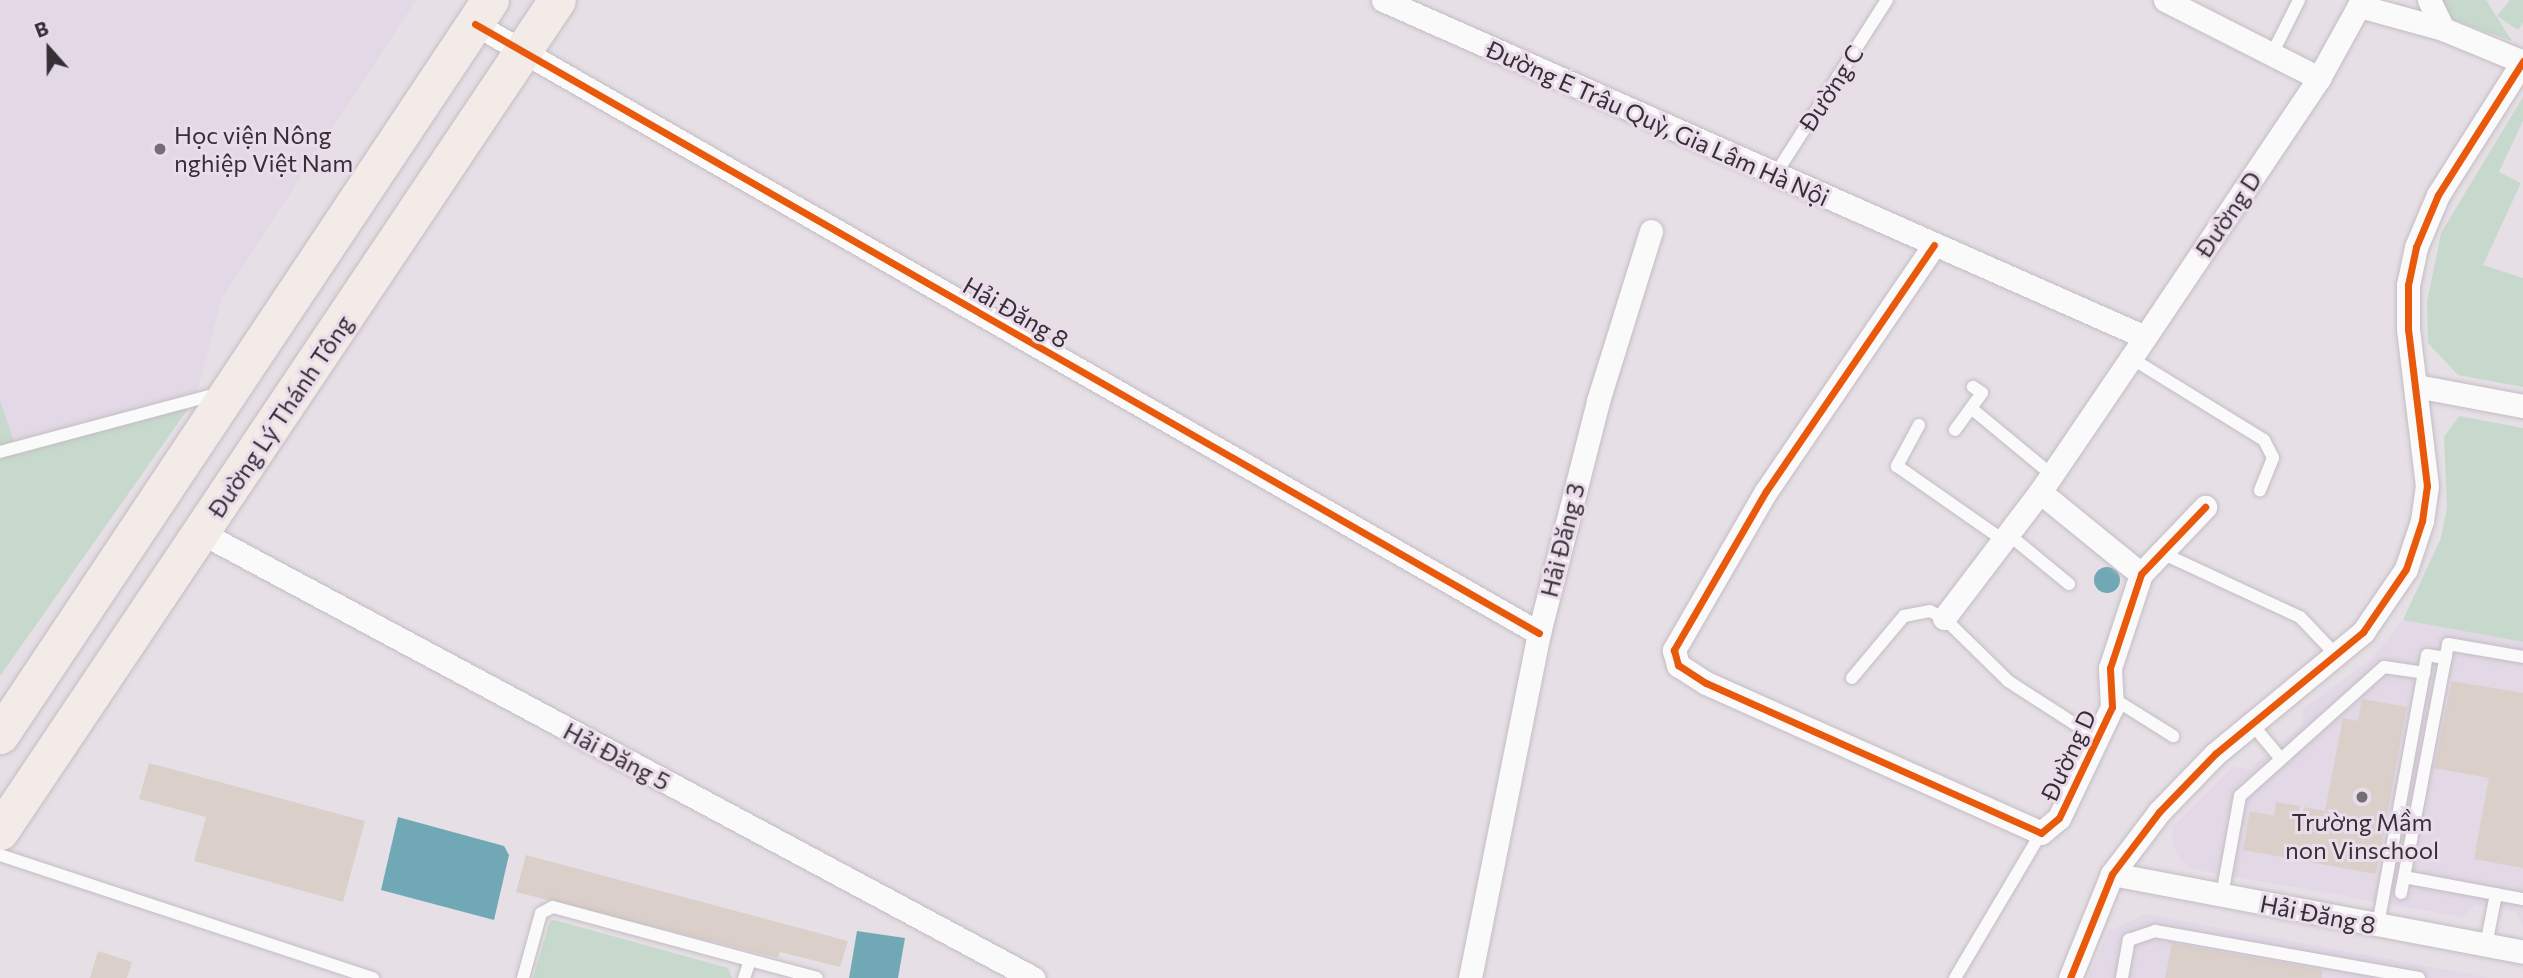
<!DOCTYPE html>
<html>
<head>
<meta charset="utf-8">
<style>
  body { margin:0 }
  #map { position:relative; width:2523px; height:978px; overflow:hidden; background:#e6e0e6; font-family:Commissioner,sans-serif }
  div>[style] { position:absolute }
  .education>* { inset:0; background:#e2d8e6 }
  .green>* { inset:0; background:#c6d9cc }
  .water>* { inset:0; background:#70a9b5 }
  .round { border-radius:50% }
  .building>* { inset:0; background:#dbcfc9 }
  .roads { filter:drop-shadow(0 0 2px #c3bdc3) drop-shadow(0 0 2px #c3bdc3) }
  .service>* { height:12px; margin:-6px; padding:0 6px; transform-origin:6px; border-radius:6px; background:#fbfafb }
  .minor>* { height:23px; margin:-11.5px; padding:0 11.5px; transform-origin:11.5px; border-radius:11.5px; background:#fbfafb }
  .primary>* { height:37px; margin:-18.5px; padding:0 18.5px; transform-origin:18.5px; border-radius:18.5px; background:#f2ebe7 }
  .cycleway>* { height:7px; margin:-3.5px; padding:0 3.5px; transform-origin:3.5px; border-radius:3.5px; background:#e8590c }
  .dots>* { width:19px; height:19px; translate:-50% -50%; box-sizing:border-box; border:4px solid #eadcea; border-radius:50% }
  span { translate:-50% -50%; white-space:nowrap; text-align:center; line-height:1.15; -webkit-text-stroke:6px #eadcea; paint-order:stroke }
  .street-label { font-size:24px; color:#353035 }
  .poi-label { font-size:24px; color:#353035 }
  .left { translate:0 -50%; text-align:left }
  .north { position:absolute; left:14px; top:14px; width:70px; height:70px; -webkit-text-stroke:5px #eadcea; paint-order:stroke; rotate:339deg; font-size:19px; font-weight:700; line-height:28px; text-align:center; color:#353035 }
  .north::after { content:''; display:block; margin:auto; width:24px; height:32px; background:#353035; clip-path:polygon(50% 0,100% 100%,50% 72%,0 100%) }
</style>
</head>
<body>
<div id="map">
  <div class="education">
    <div style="clip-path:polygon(0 0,416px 0,222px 298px,195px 399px,0 454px)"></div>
    <div style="clip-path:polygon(2403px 620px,2523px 642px,2523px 927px,2516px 912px,2475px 905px,2464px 917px,2191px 869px,2179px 858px,2172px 843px,2173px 826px,2232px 767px,2249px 769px,2302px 725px,2304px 708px,2371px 660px)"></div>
    <div style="clip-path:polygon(2146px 914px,2490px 978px,2088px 978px,2109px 931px)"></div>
  </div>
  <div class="green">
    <div style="clip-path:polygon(2435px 0,2486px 0,2512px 41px,2443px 16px)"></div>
    <div style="clip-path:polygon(2510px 0,2523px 0,2523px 23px,2518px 30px,2497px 16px)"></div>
    <div style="clip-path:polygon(2523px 97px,2523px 121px,2499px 172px,2521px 183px,2483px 265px,2523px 278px,2523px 387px,2458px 375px,2428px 343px,2427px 302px,2441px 233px)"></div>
    <div style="clip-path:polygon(195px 399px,0 676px,0 401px,17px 449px)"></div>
    <div style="clip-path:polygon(2459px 416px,2523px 428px,2523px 642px,2403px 620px,2441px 538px,2447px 508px,2444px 437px)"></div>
    <div style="clip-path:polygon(554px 920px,728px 968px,732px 978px,533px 978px,550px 921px)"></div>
  </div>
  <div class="water">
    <div class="round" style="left:2094px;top:567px;width:26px;height:26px"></div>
    <div style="clip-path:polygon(398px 817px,504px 846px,509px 855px,494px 920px,381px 890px)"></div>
    <div style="clip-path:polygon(857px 931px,905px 938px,898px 978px,849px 978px)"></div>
  </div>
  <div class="building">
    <div style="clip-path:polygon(2452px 681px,2523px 693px,2523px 868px,2474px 859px,2489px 778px,2434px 768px)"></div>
    <div style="clip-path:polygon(2362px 699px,2407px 707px,2376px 874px,2243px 850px,2250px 811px,2274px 816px,2276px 802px,2325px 811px,2343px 718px,2358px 721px)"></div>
    <div style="clip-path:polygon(149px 763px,365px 821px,343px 902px,194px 861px,206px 817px,139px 799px)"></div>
    <div style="clip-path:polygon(526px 855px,848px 941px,840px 967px,780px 952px,778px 958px,516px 892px)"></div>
    <div style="clip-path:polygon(2172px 943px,2322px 970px,2322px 978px,2165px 978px)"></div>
    <div style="clip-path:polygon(98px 951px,132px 962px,127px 978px,90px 978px)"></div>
  </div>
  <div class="roads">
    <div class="service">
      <div style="left:2272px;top:54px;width:60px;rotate:-63.4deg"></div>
      <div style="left:1775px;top:175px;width:208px;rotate:-57.4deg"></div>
      <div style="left:2131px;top:358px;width:156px;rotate:31.7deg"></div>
      <div style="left:2264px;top:440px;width:20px;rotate:63deg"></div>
      <div style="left:2273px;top:458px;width:35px;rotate:112deg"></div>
      <div style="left:1971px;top:408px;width:105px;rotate:39.6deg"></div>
      <div style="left:1919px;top:425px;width:47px;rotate:118.2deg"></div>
      <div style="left:1897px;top:466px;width:129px;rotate:34.9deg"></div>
      <div style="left:1955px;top:430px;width:46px;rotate:-53.9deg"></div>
      <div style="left:1982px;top:393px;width:11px;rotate:-146deg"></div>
      <div style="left:0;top:452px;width:225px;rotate:-15deg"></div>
      <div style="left:2008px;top:534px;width:79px;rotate:39.3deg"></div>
      <div style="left:2164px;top:554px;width:150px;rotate:24.9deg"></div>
      <div style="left:2300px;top:617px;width:54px;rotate:46.5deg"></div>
      <div style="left:1852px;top:678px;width:81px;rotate:-50deg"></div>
      <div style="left:1904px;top:616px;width:26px;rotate:-11deg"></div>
      <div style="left:1930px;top:611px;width:16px;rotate:27deg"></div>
      <div style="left:1944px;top:618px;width:90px;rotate:44.5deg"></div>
      <div style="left:2008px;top:681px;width:107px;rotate:32.8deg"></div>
      <div style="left:2114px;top:699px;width:70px;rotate:32.1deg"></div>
      <div style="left:2252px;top:724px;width:45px;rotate:50.4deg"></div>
      <div style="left:0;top:855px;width:393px;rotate:18.3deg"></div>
      <div style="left:2404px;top:877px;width:121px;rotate:10.5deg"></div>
      <div style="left:2401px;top:893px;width:253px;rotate:-79.3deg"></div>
      <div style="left:2448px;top:644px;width:76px;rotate:9.8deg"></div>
      <div style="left:2222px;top:895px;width:101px;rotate:-79.7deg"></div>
      <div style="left:2240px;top:796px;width:193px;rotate:-41.9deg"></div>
      <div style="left:2384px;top:667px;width:41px;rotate:8.3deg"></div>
      <div style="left:2378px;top:925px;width:274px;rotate:-79.7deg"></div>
      <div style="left:2427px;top:655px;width:19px;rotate:9deg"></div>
      <div style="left:2486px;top:945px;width:52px;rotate:-78.9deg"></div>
      <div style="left:750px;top:960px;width:69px;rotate:15deg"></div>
      <div style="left:523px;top:978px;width:67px;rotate:-74.5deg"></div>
      <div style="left:541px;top:913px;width:13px;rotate:-27deg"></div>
      <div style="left:553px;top:907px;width:204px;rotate:15.1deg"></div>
      <div style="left:750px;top:960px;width:19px;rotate:108deg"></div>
      <div style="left:1955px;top:978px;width:169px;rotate:-59.3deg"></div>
      <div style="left:2122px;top:978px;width:39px;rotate:-80deg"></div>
      <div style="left:2129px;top:940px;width:28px;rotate:-19deg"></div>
      <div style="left:2155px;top:931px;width:268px;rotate:10.1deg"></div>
    </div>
    <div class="minor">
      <div style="left:1383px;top:0;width:833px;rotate:23.86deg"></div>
      <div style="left:2165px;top:0;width:173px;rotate:26.9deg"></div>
      <div style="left:2429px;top:0;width:32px;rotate:64deg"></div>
      <div style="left:2359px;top:6px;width:87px;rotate:15.3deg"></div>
      <div style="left:2443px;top:29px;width:87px;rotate:22.4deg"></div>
      <div style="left:475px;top:24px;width:1226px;rotate:29.79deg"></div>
      <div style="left:1934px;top:245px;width:298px;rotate:124.3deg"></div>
      <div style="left:1766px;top:491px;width:184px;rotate:120.1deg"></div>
      <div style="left:1674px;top:650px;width:16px;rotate:75deg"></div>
      <div style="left:1678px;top:665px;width:33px;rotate:33deg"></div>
      <div style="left:1706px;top:683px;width:367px;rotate:24.1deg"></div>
      <div style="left:2041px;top:833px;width:23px;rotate:-40deg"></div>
      <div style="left:2059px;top:818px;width:123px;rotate:-64.5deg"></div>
      <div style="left:2112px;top:707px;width:39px;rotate:-93deg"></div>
      <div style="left:2110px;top:668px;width:99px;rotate:-71.7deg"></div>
      <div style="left:2141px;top:574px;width:93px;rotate:-46.3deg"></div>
      <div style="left:2416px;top:386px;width:109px;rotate:10.6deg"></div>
      <div style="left:2040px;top:492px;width:130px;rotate:39.1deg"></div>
      <div style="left:202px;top:533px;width:943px;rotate:28.17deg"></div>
      <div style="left:1944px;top:618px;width:158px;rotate:-52.7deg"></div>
      <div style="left:2040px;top:492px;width:162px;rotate:-55.8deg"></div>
      <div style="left:2131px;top:358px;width:337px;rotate:-56.1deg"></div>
      <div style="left:2319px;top:78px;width:89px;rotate:-61.1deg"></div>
      <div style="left:2112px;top:874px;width:418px;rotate:10.7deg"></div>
      <div style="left:1470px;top:978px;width:352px;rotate:-78.7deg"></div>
      <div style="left:1539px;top:633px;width:239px;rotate:-75.7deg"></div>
      <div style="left:1598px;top:401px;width:178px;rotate:-72.7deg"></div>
      <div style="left:2070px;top:978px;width:112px;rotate:-68deg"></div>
      <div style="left:2112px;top:874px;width:78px;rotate:-52.8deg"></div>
      <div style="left:2159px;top:812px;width:81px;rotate:-46deg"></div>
      <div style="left:2215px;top:754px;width:192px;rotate:-39.5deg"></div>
      <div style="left:2363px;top:632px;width:76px;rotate:-55.7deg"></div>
      <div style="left:2406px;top:569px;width:51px;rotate:-71.6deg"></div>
      <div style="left:2422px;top:521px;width:35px;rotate:-82deg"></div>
      <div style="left:2427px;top:486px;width:158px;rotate:-96.9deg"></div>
      <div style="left:2408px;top:329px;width:44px;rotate:-90deg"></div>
      <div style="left:2408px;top:285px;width:39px;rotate:-78deg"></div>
      <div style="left:2416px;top:247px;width:56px;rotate:-67.1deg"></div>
      <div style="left:2438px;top:195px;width:159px;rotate:-57.6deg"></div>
    </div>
    <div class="primary">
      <div style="left:0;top:735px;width:883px;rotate:-56.31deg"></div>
      <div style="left:0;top:831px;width:1000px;rotate:-56.17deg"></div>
    </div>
  </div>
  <div class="cycleway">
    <div style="left:475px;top:24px;width:1226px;rotate:29.79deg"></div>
    <div style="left:1934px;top:245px;width:298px;rotate:124.3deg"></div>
    <div style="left:1766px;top:491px;width:184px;rotate:120.1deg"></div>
    <div style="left:1674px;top:650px;width:16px;rotate:75deg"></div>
    <div style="left:1678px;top:665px;width:33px;rotate:33deg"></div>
    <div style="left:1706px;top:683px;width:367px;rotate:24.1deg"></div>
    <div style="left:2041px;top:833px;width:23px;rotate:-40deg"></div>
    <div style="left:2059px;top:818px;width:123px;rotate:-64.5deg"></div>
    <div style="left:2112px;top:707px;width:39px;rotate:-93deg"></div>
    <div style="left:2110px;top:668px;width:99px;rotate:-71.7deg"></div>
    <div style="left:2141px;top:574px;width:93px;rotate:-46.3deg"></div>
    <div style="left:2070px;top:978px;width:112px;rotate:-68deg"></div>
    <div style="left:2112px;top:874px;width:78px;rotate:-52.8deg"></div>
    <div style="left:2159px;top:812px;width:81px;rotate:-46deg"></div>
    <div style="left:2215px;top:754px;width:192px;rotate:-39.5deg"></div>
    <div style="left:2363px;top:632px;width:76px;rotate:-55.7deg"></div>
    <div style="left:2406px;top:569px;width:51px;rotate:-71.6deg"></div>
    <div style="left:2422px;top:521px;width:35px;rotate:-82deg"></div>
    <div style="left:2427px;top:486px;width:158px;rotate:-96.9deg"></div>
    <div style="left:2408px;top:329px;width:44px;rotate:-90deg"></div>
    <div style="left:2408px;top:285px;width:39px;rotate:-78deg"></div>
    <div style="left:2416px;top:247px;width:56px;rotate:-67.1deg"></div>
    <div style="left:2438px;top:195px;width:159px;rotate:-57.6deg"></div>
  </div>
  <div class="dots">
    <div style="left:160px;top:149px;background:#736e73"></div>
    <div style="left:2362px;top:797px;background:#736e73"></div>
  </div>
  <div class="street-label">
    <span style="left:1831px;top:88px;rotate:-57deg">Đường C</span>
    <span style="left:1658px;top:123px;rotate:24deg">Đường E Trâu Quỳ, Gia Lâm Hà Nội</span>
    <span style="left:2228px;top:214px;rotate:-56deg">Đường D</span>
    <span style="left:1016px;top:312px;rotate:30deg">Hải Đăng 8</span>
    <span style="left:280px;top:416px;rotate:-56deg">Đường Lý Thánh Tông</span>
    <span style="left:1562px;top:540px;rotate:-76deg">Hải Đăng 3</span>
    <span style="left:2068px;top:755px;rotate:-65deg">Đường D</span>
    <span style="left:617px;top:756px;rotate:28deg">Hải Đăng 5</span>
    <span style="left:2318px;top:914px;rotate:11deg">Hải Đăng 8</span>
  </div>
  <div class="poi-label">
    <span class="left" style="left:174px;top:149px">Học viện Nông<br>nghiệp Việt Nam</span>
    <span style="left:2362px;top:836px">Trường Mầm<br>non Vinschool</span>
  </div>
  <div class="north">B</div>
</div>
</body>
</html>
